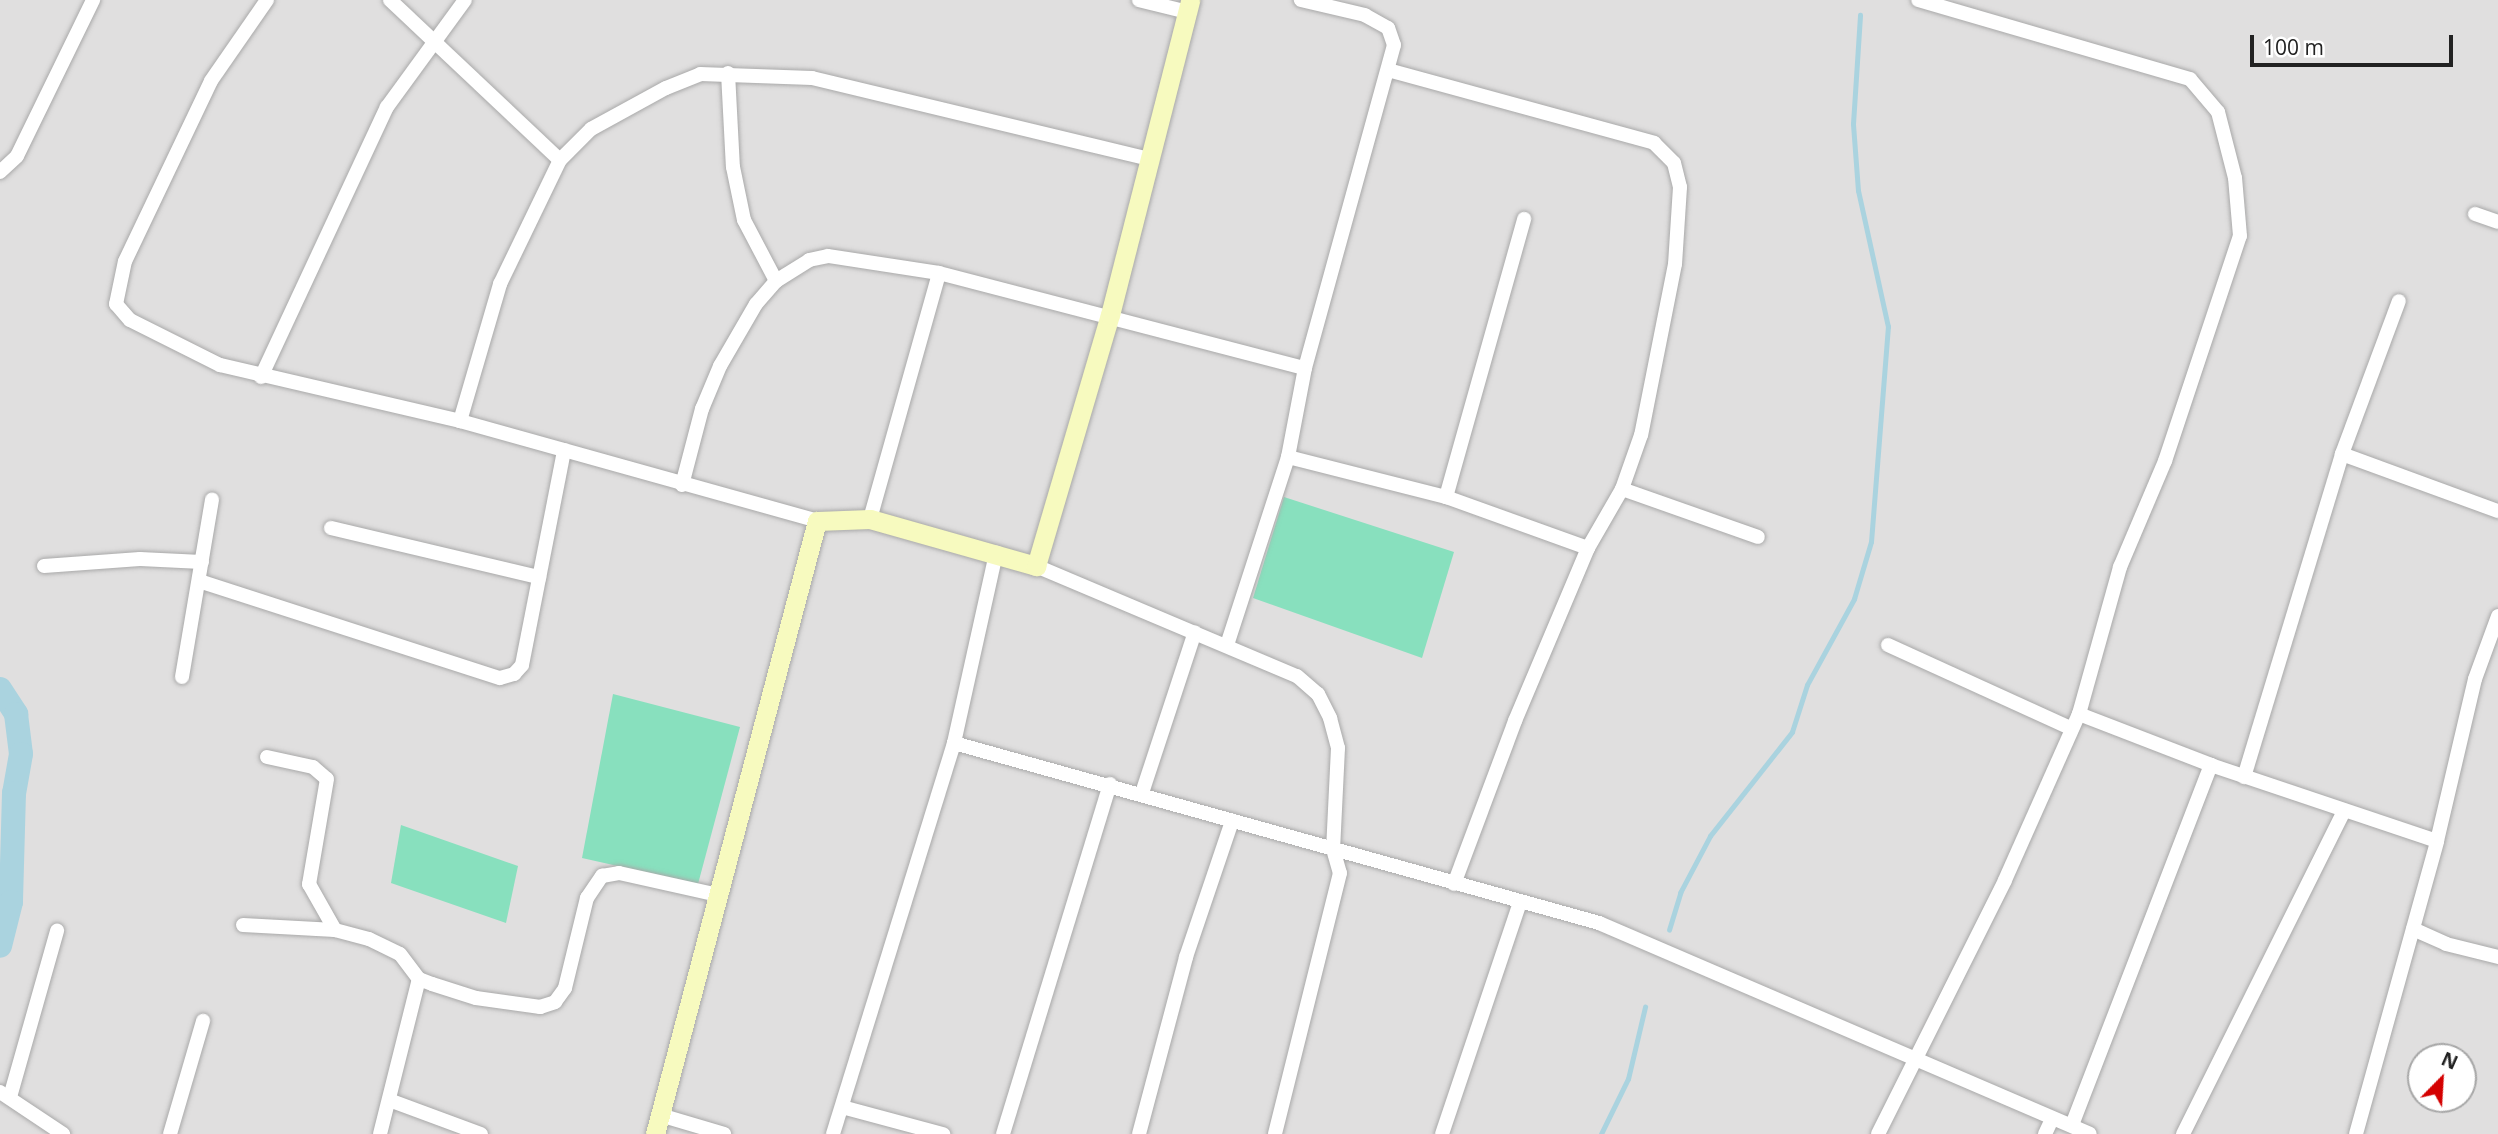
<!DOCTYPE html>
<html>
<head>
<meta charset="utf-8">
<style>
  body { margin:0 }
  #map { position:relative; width:2498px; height:1134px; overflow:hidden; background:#f2efe9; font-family:"Open Sans",sans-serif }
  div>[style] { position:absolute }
  .residential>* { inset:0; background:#e0dfdf }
  .pitch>* { inset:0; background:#88e0be }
  .stream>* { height:4.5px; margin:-2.25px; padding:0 2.25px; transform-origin:2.25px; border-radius:2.25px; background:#aad3df }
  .river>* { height:24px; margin:-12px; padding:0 12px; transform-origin:12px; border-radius:12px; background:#aad3df }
  .roads { filter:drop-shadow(0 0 2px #a9a9a9) drop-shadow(0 0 2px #a9a9a9) }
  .street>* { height:14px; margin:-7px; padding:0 7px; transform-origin:7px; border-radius:7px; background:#fff }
  .secondary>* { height:19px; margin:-9.5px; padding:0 9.5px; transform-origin:9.5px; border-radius:9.5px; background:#f7fabf }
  span { translate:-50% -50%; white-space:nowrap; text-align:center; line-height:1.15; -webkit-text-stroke:5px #fff; paint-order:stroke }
  .north { position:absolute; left:2407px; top:1043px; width:70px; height:70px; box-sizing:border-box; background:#fff; border:2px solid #a7a7a7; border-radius:50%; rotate:24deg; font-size:19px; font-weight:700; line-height:28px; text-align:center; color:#222 }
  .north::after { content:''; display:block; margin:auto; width:24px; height:32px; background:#d40000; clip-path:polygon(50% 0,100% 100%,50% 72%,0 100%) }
  .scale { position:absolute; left:2250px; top:35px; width:203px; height:32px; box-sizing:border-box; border:4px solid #222; border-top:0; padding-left:9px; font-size:21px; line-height:24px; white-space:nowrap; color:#222; -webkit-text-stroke:5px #fff; paint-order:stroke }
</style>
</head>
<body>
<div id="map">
  <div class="residential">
    <div style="clip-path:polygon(evenodd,0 0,2498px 0,2498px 1134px,0 1134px,0 0,2421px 1057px,2463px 1057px,2463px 1099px,2421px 1099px,2421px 1057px)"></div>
  </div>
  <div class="pitch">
    <div style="clip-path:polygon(1284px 497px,1454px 552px,1422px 658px,1253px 598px)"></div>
    <div style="clip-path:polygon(613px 694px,740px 727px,698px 884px,582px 858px)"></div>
    <div style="clip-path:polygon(401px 825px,518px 866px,506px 923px,391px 883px)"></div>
  </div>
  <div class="stream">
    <div style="left:1669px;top:930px;width:39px;rotate:-73deg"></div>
    <div style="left:1680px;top:893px;width:64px;rotate:-62.2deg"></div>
    <div style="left:1710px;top:836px;width:132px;rotate:-51.7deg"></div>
    <div style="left:1792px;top:732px;width:49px;rotate:-72.3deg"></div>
    <div style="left:1807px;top:685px;width:98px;rotate:-61.3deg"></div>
    <div style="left:1854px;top:599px;width:59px;rotate:-73.4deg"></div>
    <div style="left:1871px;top:542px;width:216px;rotate:-85.5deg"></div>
    <div style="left:1888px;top:327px;width:139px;rotate:-102.4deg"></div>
    <div style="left:1858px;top:191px;width:67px;rotate:-94.3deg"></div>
    <div style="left:1853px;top:124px;width:109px;rotate:-86.3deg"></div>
    <div style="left:1601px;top:1134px;width:61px;rotate:-63.9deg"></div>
    <div style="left:1628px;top:1079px;width:74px;rotate:-76.7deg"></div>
  </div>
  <div class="river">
    <div style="left:0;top:689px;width:30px;rotate:57deg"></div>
    <div style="left:16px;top:714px;width:40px;rotate:82.9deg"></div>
    <div style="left:21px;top:754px;width:40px;rotate:100deg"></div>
    <div style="left:14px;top:793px;width:109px;rotate:91.6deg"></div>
    <div style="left:11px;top:902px;width:45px;rotate:104deg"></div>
  </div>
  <div class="roads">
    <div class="street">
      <div style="left:267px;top:0;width:98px;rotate:124.7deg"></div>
      <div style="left:211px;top:81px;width:199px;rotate:115.5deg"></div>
      <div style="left:125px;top:261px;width:44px;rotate:101.8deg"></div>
      <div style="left:116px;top:304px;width:21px;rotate:49deg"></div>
      <div style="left:130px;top:320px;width:101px;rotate:26.6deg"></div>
      <div style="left:220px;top:365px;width:246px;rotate:13.1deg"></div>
      <div style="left:460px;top:421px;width:371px;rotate:15.6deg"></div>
      <div style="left:390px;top:0;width:233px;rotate:43.3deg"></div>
      <div style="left:1139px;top:0;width:50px;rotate:13.8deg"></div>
      <div style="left:1388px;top:70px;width:276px;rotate:15.3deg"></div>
      <div style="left:1654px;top:143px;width:28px;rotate:45deg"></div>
      <div style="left:1674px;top:163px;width:25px;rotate:76deg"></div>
      <div style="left:1680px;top:187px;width:77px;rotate:93.7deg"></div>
      <div style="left:1675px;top:264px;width:174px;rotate:101.2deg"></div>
      <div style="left:1641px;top:435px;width:57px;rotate:109.4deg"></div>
      <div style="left:1622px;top:489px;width:68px;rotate:120deg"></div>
      <div style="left:1588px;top:548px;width:188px;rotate:112.9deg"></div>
      <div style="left:1515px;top:721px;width:174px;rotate:110.5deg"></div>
      <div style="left:728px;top:73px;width:94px;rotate:87deg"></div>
      <div style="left:733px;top:167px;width:54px;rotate:78.3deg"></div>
      <div style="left:744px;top:220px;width:69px;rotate:62.3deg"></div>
      <div style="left:0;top:172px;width:23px;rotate:-43deg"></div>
      <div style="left:17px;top:156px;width:174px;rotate:-64deg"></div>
      <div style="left:2475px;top:214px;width:24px;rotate:19deg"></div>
      <div style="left:261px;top:377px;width:298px;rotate:-65deg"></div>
      <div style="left:387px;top:107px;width:132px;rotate:-53.9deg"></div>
      <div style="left:460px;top:421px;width:143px;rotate:-73.7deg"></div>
      <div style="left:500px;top:284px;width:138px;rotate:-64.2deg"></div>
      <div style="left:560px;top:160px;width:44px;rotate:-45deg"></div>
      <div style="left:591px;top:129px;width:85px;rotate:-28.7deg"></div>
      <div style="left:666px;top:88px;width:37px;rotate:-22deg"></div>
      <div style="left:700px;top:74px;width:112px;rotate:2deg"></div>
      <div style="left:812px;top:78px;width:347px;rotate:13.5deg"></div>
      <div style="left:2342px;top:454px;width:166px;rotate:20.1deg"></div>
      <div style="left:1288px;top:457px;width:163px;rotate:14.2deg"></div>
      <div style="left:1446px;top:497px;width:151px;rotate:19.8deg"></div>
      <div style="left:682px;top:485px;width:79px;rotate:-75.3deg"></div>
      <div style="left:702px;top:409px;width:47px;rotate:-67.3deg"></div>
      <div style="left:720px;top:366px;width:72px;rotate:-59.9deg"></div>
      <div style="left:756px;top:304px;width:30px;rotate:-49deg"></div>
      <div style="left:776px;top:281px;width:39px;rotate:-32deg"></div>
      <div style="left:809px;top:260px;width:19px;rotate:-12deg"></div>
      <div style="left:828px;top:256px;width:112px;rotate:8.7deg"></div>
      <div style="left:939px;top:273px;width:378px;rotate:14.6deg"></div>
      <div style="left:1622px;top:489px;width:144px;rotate:19.4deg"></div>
      <div style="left:1446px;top:497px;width:289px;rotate:-74.3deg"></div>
      <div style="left:870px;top:519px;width:255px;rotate:-74.3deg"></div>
      <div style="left:331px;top:528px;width:214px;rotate:13.3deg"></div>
      <div style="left:44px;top:566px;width:96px;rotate:-4.2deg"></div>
      <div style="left:140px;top:559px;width:62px;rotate:2.8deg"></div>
      <div style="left:1036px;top:566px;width:283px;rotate:22.9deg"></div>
      <div style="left:1297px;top:676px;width:28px;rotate:41deg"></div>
      <div style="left:1318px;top:694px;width:27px;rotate:63deg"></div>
      <div style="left:1330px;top:718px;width:31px;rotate:75deg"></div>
      <div style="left:1338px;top:748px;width:101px;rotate:92.8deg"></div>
      <div style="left:1333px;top:849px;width:25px;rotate:74deg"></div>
      <div style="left:1340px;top:873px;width:269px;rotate:104deg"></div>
      <div style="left:199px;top:581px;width:316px;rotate:17.9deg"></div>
      <div style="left:500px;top:678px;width:15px;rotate:-16deg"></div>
      <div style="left:514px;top:674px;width:12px;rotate:-48deg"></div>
      <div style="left:522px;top:665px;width:219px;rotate:-78.9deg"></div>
      <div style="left:1227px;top:645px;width:198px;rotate:-72deg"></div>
      <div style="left:1288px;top:457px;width:91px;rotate:-79.2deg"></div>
      <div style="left:1305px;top:368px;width:335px;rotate:-74.6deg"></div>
      <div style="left:1394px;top:45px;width:18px;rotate:-109deg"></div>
      <div style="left:1388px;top:28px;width:26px;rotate:-151deg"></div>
      <div style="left:1365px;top:15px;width:66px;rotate:-166.8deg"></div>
      <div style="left:1888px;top:645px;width:202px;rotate:24.5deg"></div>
      <div style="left:182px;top:677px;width:180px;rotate:-80.4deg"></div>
      <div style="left:2079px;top:714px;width:142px;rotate:21.1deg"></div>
      <div style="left:2211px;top:765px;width:238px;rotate:18.6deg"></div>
      <div style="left:954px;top:743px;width:670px;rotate:15.59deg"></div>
      <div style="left:1599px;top:923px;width:534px;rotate:23.25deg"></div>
      <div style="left:267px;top:757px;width:47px;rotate:12.3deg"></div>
      <div style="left:313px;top:767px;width:18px;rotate:41deg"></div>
      <div style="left:327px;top:779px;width:107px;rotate:99.7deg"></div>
      <div style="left:309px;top:884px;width:53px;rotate:60.5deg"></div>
      <div style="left:2244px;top:777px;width:338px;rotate:-73.1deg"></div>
      <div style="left:2342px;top:454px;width:163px;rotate:-69.6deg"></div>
      <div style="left:1142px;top:793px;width:169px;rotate:-71.8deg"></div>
      <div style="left:243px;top:925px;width:92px;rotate:3.1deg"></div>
      <div style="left:335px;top:930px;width:35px;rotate:15deg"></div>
      <div style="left:369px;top:939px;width:34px;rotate:26deg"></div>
      <div style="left:400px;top:954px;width:31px;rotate:53deg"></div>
      <div style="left:419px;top:979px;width:14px;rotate:21deg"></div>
      <div style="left:432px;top:984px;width:46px;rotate:17.7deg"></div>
      <div style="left:476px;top:998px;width:65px;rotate:8deg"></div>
      <div style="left:540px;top:1007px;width:16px;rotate:-18deg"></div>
      <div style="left:555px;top:1002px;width:17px;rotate:-54deg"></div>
      <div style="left:565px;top:988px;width:93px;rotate:-76.3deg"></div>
      <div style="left:587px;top:898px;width:27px;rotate:-56deg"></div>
      <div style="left:602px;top:876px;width:17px;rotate:-10deg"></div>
      <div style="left:619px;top:873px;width:101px;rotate:12.5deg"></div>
      <div style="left:2413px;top:929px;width:36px;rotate:24deg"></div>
      <div style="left:2446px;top:944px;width:54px;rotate:14deg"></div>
      <div style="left:0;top:1092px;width:76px;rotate:33.7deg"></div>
      <div style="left:10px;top:1097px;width:173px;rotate:-74.2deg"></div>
      <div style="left:389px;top:1100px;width:98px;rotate:20.3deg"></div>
      <div style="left:842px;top:1107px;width:105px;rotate:15deg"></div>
      <div style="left:660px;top:1115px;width:67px;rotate:16.5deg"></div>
      <div style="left:2072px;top:1125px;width:386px;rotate:-68.9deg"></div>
      <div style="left:170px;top:1134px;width:118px;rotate:-73.7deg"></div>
      <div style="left:380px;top:1134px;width:160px;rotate:-75.9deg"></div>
      <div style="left:833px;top:1134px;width:409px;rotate:-72.8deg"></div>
      <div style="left:954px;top:743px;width:195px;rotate:-77.5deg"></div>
      <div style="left:1003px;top:1134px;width:366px;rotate:-73deg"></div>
      <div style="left:1139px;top:1134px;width:183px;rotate:-75.1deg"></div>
      <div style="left:1186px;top:957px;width:144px;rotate:-71.3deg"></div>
      <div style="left:1442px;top:1134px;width:245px;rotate:-71.4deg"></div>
      <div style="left:1878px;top:1134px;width:284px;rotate:-63.4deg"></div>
      <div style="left:2005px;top:880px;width:182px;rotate:-66deg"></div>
      <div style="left:2079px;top:714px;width:153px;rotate:-74.4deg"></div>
      <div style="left:2120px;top:567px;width:115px;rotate:-67deg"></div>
      <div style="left:2165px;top:461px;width:237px;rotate:-71.6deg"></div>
      <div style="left:2240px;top:236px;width:58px;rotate:-94.9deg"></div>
      <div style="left:2235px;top:178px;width:68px;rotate:-104.4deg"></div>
      <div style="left:2218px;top:112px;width:43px;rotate:-130.3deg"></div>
      <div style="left:2190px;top:79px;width:283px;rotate:-163.8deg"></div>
      <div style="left:2045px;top:1134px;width:17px;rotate:-65deg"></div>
      <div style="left:2183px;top:1134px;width:361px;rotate:-63.5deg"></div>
      <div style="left:2356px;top:1134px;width:304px;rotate:-74.5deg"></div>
      <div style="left:2437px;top:841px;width:166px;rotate:-76.8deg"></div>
      <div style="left:2475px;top:679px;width:67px;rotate:-69.9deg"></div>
    </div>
    <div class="secondary">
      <div style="left:655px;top:1134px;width:634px;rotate:-75.2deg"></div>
      <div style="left:817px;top:521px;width:53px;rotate:-2.2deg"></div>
      <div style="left:870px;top:519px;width:173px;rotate:15.8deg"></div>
      <div style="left:1036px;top:566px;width:262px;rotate:-73.6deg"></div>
      <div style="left:1110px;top:315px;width:325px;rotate:-75.7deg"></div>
    </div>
  </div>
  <div class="north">N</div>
  <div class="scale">100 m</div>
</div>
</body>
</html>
